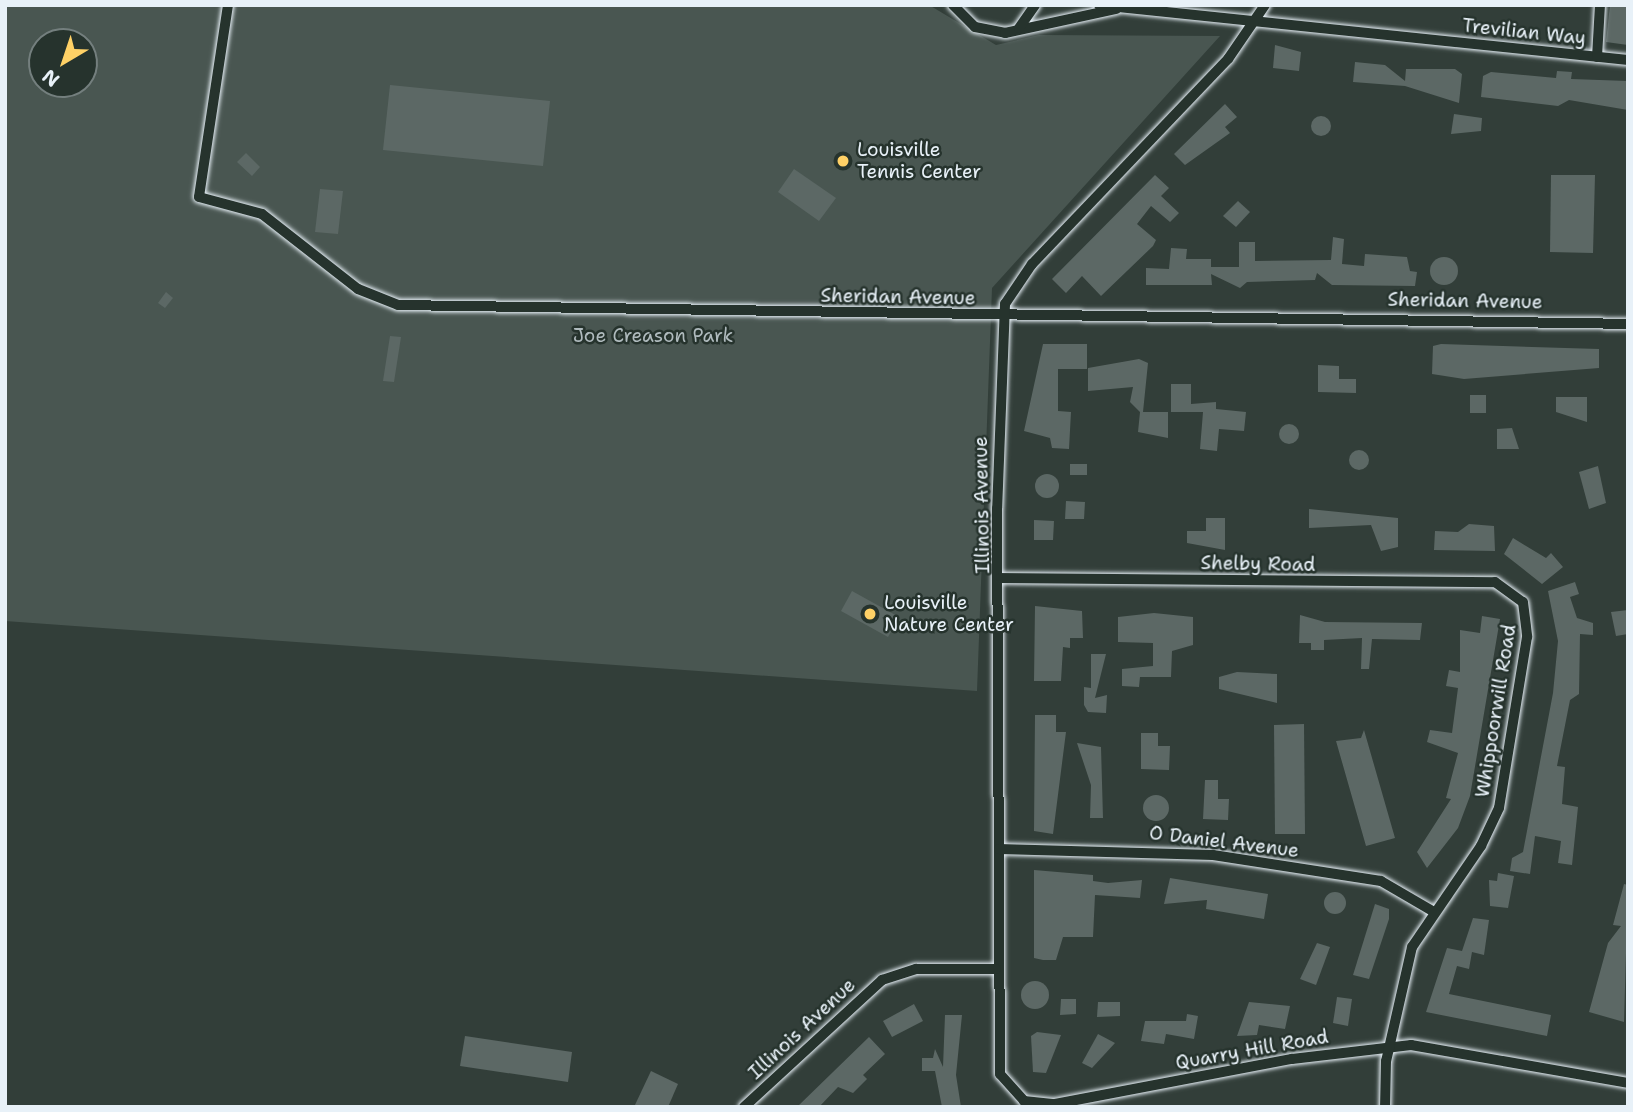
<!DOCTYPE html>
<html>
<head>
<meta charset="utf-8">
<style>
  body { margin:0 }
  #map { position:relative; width:1633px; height:1112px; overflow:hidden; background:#323e39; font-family:"Shantell Sans",sans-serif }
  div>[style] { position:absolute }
  .green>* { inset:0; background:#495651 }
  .building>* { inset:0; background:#5c6865 }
  .round { border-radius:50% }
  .roads { filter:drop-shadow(0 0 2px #e8f1f8) drop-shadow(0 0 2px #e8f1f8) }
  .minor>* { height:10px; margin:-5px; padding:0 5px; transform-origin:5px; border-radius:5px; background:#26332d }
  .dots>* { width:19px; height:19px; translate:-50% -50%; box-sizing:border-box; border:4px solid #26332d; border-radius:50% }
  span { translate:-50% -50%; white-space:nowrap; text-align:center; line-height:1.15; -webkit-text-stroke:5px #26332d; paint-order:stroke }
  .street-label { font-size:19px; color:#e8f1f8 }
  .poi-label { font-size:19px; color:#e8f1f8 }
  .left { translate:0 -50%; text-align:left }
  .park-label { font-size:19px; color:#b0bbbe }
  .frame { position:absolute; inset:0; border:7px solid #e8f1f8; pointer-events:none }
  .north { position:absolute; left:28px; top:28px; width:70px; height:70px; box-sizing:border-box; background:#26332d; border:2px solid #747f7e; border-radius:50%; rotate:219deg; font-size:19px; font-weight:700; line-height:28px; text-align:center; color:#e8f1f8 }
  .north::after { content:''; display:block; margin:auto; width:24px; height:32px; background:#ffd166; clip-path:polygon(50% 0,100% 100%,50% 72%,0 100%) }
</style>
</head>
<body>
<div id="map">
  <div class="green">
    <div style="clip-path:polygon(evenodd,5px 5px,929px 5px,996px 45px,1039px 35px,1220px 36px,992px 288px,977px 691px,5px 621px,5px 5px,42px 42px,84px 42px,84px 84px,42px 84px,42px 42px)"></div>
  </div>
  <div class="building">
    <div style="clip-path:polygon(1610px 5px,1628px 5px,1628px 45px,1606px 42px)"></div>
    <div style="clip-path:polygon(1275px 45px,1301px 52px,1299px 71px,1273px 68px)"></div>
    <div style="clip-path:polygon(1355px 62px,1385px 65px,1405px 81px,1406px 69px,1455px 69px,1462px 74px,1459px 103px,1405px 86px,1353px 82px)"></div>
    <div style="clip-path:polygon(1557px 71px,1572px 72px,1571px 79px,1628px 81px,1628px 110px,1569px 100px,1558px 106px,1481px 97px,1483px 76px,1491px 72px,1556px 78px)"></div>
    <div style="clip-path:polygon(390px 85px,550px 101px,543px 166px,383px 150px)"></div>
    <div style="clip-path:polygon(1225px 104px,1237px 117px,1225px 127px,1230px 133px,1185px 165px,1174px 154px)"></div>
    <div style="clip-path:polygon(1454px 114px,1482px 118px,1481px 131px,1451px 134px)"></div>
    <div class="round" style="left:1311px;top:116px;width:20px;height:20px"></div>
    <div style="clip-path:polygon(246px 153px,260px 167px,252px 176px,237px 162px)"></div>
    <div style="clip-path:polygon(794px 169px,836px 198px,819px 221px,778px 192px)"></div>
    <div style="clip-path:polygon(1155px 175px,1169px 188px,1161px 196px,1179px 213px,1170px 222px,1151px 206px,1137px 224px,1156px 240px,1153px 246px,1101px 296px,1082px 276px,1066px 293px,1052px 279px)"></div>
    <div style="clip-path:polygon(1551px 175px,1595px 175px,1593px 253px,1550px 252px)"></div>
    <div style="clip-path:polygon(320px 189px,343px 191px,338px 234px,315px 232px)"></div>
    <div style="clip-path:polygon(1238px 201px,1250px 212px,1236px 227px,1223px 216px)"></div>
    <div style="clip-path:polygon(1333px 237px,1344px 239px,1342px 264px,1364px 266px,1365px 254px,1407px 257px,1410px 271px,1417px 272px,1415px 286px,1332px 285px,1317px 273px,1315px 280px,1247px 282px,1240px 288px,1211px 274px,1212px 285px,1146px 285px,1146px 268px,1169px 269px,1171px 248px,1187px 249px,1186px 259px,1211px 259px,1211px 267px,1239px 267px,1239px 242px,1255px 242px,1255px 261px,1331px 260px)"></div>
    <div class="round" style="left:1430px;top:257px;width:28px;height:28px"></div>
    <div style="clip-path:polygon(166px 292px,173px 298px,165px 308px,158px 303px)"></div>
    <div style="clip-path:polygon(390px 336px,401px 337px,394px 382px,383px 381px)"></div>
    <div style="clip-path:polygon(1043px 344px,1087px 344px,1087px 369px,1058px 369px,1058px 411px,1071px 412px,1069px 449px,1052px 448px,1050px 438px,1024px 431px)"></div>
    <div style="clip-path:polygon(1441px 344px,1599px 349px,1599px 368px,1464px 379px,1432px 374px,1433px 346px)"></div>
    <div style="clip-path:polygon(1139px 359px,1148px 363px,1143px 412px,1168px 412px,1168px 438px,1138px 432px,1140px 412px,1130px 402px,1133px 387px,1088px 391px,1088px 368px)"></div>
    <div style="clip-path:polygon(1318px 365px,1339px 366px,1339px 379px,1356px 379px,1356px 393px,1318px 392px)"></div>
    <div style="clip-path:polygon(1171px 384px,1191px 384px,1191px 404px,1216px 402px,1216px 409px,1246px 412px,1244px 431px,1219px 429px,1217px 451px,1200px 449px,1203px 412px,1171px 412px)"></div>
    <div style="clip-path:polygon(1470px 395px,1486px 395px,1486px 413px,1470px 413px)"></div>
    <div style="clip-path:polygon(1556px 397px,1587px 397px,1587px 422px,1556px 412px)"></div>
    <div class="round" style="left:1279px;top:424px;width:20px;height:20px"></div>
    <div style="clip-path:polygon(1512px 428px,1519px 449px,1497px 449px,1497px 429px)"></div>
    <div class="round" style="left:1349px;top:450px;width:20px;height:20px"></div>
    <div style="clip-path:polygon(1070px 464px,1087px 464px,1087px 475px,1070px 475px)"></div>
    <div style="clip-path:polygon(1598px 466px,1606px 503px,1589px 509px,1579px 472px)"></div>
    <div class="round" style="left:1035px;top:474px;width:24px;height:24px"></div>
    <div style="clip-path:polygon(1066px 501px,1085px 502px,1084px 519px,1065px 519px)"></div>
    <div style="clip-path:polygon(1309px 509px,1398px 518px,1398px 547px,1381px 551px,1371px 525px,1309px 528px)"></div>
    <div style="clip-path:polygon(1206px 518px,1225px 518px,1225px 550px,1187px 543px,1187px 531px,1206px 531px)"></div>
    <div style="clip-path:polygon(1034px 520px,1054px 521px,1053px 540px,1034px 540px)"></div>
    <div style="clip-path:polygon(1469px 524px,1494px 526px,1495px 551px,1434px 550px,1435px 531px,1458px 532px)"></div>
    <div style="clip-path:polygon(1513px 538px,1546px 558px,1551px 553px,1563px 567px,1542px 584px,1504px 554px)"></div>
    <div style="clip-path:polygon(1575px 582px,1579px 594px,1570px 597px,1577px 618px,1593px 623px,1593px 635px,1580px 634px,1579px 694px,1570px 700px,1557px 766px,1565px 767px,1562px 804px,1578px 807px,1572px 865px,1558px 863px,1561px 841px,1535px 836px,1530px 874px,1510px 871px,1512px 858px,1523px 852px,1553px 693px,1558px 641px,1548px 591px)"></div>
    <div style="clip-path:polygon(852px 591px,899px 617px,888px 637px,841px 611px)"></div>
    <div style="clip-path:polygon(1035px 606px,1082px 611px,1083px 638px,1070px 638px,1070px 648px,1063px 647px,1061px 681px,1034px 681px)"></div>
    <div style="clip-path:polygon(1628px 610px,1628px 634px,1616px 636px,1611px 612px)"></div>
    <div style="clip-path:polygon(1154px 613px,1193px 617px,1193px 645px,1172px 651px,1171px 677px,1140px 677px,1139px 687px,1122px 686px,1122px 669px,1153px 666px,1153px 643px,1118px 642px,1118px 617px)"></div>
    <div style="clip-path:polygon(1300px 615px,1325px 622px,1422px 623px,1420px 640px,1372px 639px,1369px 669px,1361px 669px,1362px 638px,1324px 640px,1324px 650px,1311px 650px,1311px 643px,1299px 643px)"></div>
    <div style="clip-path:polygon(1482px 616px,1500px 619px,1470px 796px,1458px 828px,1427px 868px,1417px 852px,1451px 799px,1446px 798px,1458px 753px,1427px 742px,1430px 730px,1452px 733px,1458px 688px,1446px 686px,1449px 670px,1460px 672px,1460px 630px,1480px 633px)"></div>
    <div style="clip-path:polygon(1091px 654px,1106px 654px,1095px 698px,1107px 695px,1106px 713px,1088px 712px,1084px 705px,1084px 687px,1091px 688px)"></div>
    <div style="clip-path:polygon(1237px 672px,1277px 674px,1277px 703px,1219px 689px,1219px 677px)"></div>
    <div style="clip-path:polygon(1035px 715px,1056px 715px,1056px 732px,1066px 732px,1053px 834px,1034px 831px)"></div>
    <div style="clip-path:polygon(1304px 724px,1305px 834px,1275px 834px,1274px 725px)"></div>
    <div style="clip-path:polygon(1364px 730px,1395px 838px,1366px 846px,1336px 741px,1361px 738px)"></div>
    <div style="clip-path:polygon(1141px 733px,1158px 733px,1158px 746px,1170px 746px,1169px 770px,1141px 769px)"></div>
    <div style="clip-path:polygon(1077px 743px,1101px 747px,1103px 818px,1090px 818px,1091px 785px)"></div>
    <div style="clip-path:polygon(1205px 780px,1218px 780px,1218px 799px,1229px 799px,1228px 820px,1203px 819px)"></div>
    <div class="round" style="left:1143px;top:795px;width:26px;height:26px"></div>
    <div style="clip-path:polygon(1034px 870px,1093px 875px,1093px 881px,1108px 883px,1142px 880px,1140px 898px,1095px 895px,1093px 937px,1063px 937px,1056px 960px,1043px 960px,1034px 958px)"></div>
    <div style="clip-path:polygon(1498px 873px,1514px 876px,1508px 908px,1490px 906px,1489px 880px,1497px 881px)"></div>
    <div style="clip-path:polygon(1170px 878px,1268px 894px,1264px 919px,1206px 909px,1207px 900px,1164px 904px)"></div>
    <div style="clip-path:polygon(1624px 884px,1628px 885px,1624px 1022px,1589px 1012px,1608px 943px,1621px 926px,1613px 925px)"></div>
    <div class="round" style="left:1324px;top:892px;width:22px;height:22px"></div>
    <div style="clip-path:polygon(1375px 904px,1389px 909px,1389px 919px,1369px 979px,1353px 975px)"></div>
    <div style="clip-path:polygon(1473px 918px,1489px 920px,1484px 955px,1472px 952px,1469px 969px,1457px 966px,1449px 994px,1551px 1015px,1547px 1036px,1426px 1012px,1447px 948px,1462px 951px)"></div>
    <div style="clip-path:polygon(1317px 943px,1330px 947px,1316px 985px,1300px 979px)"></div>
    <div class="round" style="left:1021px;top:981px;width:28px;height:28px"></div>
    <div style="clip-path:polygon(1337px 997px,1352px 999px,1348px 1026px,1333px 1023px)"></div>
    <div style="clip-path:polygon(1061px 999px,1076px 999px,1076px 1014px,1060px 1015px)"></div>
    <div style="clip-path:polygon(1098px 1002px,1120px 1002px,1120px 1016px,1097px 1017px)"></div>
    <div style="clip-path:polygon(1249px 1002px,1290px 1006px,1285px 1029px,1259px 1025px,1257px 1035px,1237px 1036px)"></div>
    <div style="clip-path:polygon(914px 1004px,923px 1021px,892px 1037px,883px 1021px)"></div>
    <div style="clip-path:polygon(1187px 1014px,1198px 1016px,1194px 1039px,1166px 1034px,1164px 1044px,1141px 1041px,1145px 1021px,1186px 1021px)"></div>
    <div style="clip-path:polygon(945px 1015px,962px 1015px,956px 1075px,961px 1107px,942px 1107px,935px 1071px,922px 1071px,922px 1058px,933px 1058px,935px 1049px,943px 1067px)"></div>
    <div style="clip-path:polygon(1037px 1032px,1061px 1035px,1046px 1073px,1033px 1072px,1031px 1036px)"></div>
    <div style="clip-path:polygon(1098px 1034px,1115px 1043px,1092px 1068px,1082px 1063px)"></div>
    <div style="clip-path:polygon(465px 1036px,572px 1052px,568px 1082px,460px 1066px)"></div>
    <div style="clip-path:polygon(869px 1037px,885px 1054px,863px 1075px,867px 1079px,853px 1093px,838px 1087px,819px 1107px,797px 1107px)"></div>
    <div style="clip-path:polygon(651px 1071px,678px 1084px,668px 1107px,634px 1107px)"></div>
  </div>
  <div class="roads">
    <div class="minor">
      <div style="left:228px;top:5px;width:194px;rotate:98.6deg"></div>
      <div style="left:199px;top:197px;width:65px;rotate:15.1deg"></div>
      <div style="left:262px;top:214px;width:122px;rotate:38deg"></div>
      <div style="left:358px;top:289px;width:43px;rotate:21.8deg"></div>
      <div style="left:398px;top:305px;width:1230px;rotate:0.88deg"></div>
      <div style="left:953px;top:5px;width:31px;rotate:45deg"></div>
      <div style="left:975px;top:27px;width:31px;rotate:11deg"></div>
      <div style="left:1005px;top:33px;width:114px;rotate:-12.2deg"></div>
      <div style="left:1099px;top:5px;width:532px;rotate:5.94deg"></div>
      <div style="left:1265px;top:5px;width:65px;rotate:124.4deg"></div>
      <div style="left:1228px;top:59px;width:284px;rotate:133.7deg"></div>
      <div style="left:1032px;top:264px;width:48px;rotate:124deg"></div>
      <div style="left:1005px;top:304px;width:204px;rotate:92.2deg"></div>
      <div style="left:997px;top:508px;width:566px;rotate:89.7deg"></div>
      <div style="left:1000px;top:1074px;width:36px;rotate:48deg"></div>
      <div style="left:1024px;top:1101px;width:31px;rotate:6deg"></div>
      <div style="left:1055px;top:1104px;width:241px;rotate:-10.8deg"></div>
      <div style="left:1292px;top:1059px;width:120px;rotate:-6.7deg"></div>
      <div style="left:1411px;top:1045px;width:220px;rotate:9.9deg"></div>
      <div style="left:1019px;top:28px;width:28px;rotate:-55deg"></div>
      <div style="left:1597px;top:57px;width:52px;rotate:-86.7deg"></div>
      <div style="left:1001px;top:578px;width:494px;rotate:0.5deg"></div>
      <div style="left:1495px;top:582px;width:34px;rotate:36deg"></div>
      <div style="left:1523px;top:602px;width:35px;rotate:83deg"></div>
      <div style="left:1527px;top:637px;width:173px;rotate:99.3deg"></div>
      <div style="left:1499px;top:808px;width:42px;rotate:115.3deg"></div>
      <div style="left:1481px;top:846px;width:122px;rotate:124.3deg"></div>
      <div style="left:1412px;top:947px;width:117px;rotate:102.8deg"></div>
      <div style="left:1386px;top:1061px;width:46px;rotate:91.2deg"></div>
      <div style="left:999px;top:849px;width:214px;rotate:1.6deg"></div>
      <div style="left:1213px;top:855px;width:170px;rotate:8.8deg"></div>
      <div style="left:1381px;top:881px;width:61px;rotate:30.3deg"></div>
      <div style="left:744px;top:1107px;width:188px;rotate:-42.6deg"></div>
      <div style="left:882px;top:980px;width:36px;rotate:-18deg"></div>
      <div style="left:916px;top:969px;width:80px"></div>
    </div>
  </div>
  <div class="dots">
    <div style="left:843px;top:161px;background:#ffd166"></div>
    <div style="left:870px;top:614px;background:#ffd166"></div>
  </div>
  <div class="street-label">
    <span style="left:1524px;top:32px;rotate:6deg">Trevilian Way</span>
    <span style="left:898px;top:297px;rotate:1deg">Sheridan Avenue</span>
    <span style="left:1465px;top:301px;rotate:1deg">Sheridan Avenue</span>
    <span style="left:982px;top:505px;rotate:-91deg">Illinois Avenue</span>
    <span style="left:1258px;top:564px;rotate:1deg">Shelby Road</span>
    <span style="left:1496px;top:711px;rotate:-81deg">Whippoorwill Road</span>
    <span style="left:1224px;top:842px;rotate:7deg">O Daniel Avenue</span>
    <span style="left:802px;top:1029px;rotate:-43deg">Illinois Avenue</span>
    <span style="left:1252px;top:1050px;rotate:-10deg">Quarry Hill Road</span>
  </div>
  <div class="poi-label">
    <span class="left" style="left:857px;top:161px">Louisville<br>Tennis Center</span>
    <span class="left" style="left:884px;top:614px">Louisville<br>Nature Center</span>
  </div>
  <div class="park-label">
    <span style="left:653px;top:336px">Joe Creason Park</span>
  </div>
  <div class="frame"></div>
  <div class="north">N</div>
</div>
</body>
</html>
